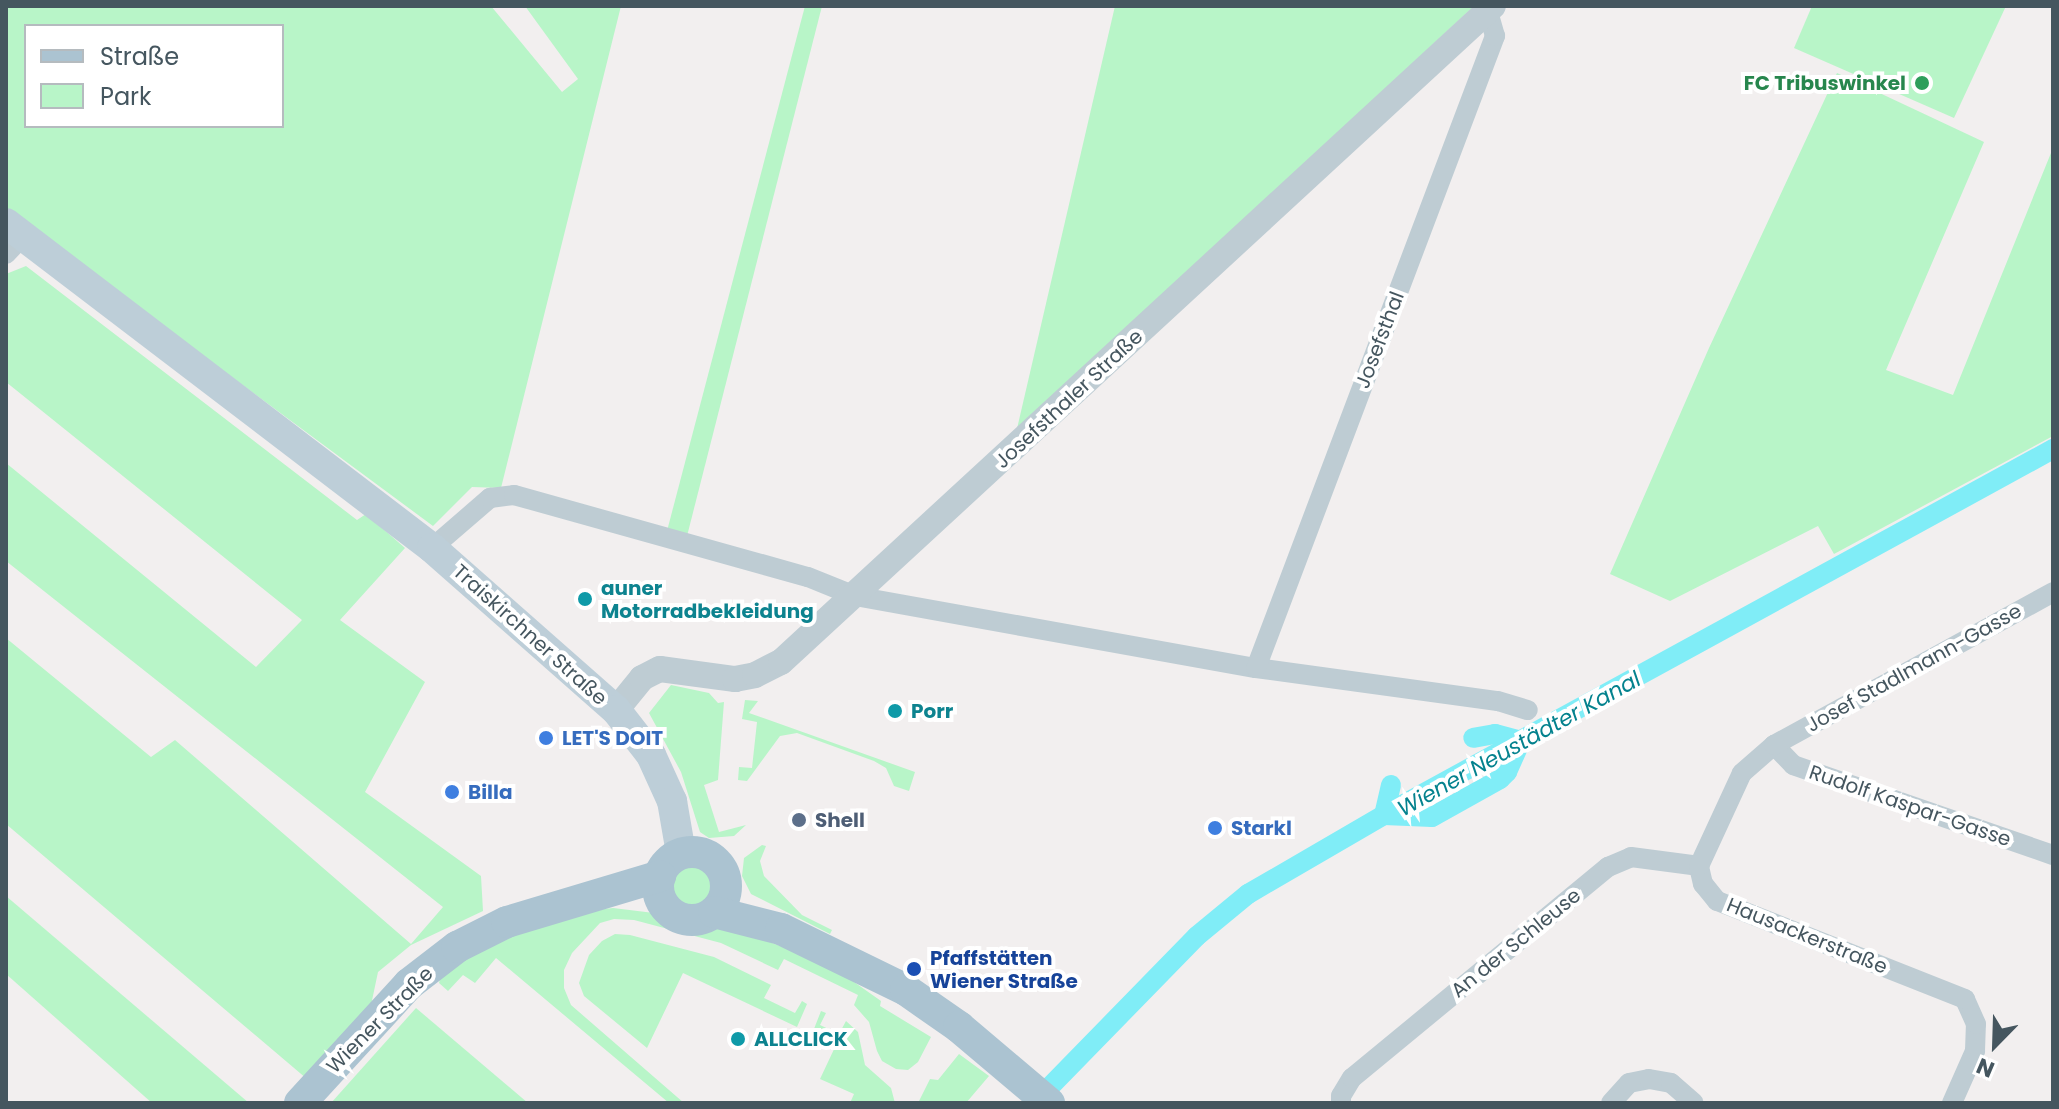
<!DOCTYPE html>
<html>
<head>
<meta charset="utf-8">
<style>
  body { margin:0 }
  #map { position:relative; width:2059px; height:1109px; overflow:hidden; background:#f2efef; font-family:Poppins,sans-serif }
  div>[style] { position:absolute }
  .green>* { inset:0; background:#b8f5c8 }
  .round { border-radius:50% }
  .canal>* { height:20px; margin:-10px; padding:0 10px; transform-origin:10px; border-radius:10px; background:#80edf7 }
  .minor>* { height:20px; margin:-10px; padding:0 10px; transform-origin:10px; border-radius:10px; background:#beccd3 }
  .tertiary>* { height:26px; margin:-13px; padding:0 13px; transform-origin:13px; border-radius:13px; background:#beccd3 }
  .secondary>* { height:30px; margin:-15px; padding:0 15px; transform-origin:15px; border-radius:15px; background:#bdced8 }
  .primary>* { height:32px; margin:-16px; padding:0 16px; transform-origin:16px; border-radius:16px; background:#abc3d1 }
  .primary>.ring { margin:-16px; padding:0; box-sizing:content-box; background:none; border:32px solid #abc3d1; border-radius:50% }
  .dots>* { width:22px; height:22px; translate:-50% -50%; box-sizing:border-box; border:4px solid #fff; border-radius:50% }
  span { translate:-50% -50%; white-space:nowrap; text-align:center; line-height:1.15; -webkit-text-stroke:8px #fff; paint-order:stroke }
  .leisure-label { font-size:20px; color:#27864d; font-weight:700 }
  .right { translate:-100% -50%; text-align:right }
  .street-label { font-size:20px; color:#45565f }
  .culture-label { font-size:20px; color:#0d838f; font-weight:700 }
  .left { translate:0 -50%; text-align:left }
  .shop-label { font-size:20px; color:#366cbe; font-weight:700 }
  .service-label { font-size:20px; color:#4e5e75; font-weight:700 }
  .transit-label { font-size:20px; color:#164399; font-weight:700 }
  .water-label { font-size:22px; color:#04828e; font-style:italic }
  .frame { position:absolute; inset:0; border:8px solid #45565f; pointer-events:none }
  .legend { position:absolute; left:24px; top:24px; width:260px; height:104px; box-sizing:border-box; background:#fff; border:2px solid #b5bbbf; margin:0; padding:10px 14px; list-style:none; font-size:24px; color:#45565f }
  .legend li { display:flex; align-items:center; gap:16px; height:40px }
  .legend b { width:40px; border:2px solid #b5bbbf }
  .north { position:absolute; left:1955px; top:1005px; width:80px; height:80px; -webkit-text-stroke:6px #fff; paint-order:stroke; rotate:203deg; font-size:22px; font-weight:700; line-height:32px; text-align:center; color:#45565f }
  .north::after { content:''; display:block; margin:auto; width:28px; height:36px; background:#45565f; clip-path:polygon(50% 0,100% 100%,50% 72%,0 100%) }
</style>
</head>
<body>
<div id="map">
  <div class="green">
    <div style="clip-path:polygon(evenodd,6px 6px,491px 6px,562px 92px,578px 79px,525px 6px,621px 6px,501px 488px,472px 487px,433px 526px,6px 210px,6px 6px,26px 26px,282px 26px,282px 126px,26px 126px,26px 26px)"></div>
    <div style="clip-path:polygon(805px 6px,822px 6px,686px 540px,667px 531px)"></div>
    <div style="clip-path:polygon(1115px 6px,1474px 6px,1016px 433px)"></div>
    <div style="clip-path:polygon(1812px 6px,2006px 6px,1954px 118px,1794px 48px)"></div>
    <div style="clip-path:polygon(1837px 73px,1984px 142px,1886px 370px,1953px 395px,2053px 148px,2053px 436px,1834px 554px,1818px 526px,1670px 601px,1610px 574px,1709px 348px)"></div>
    <div style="clip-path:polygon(26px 266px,357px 520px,366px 514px,405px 548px,340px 620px,425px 682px,365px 792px,481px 876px,483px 911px,411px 945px,378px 972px,370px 1010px,307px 1079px,6px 824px,6px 638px,151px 757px,175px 740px,411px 944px,443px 907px,6px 561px,6px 463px,256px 667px,302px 620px,6px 382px,6px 274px)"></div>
    <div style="clip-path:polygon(671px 685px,709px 693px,718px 703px,724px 702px,718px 780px,704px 785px,719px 832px,746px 825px,734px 836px,709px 838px,700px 832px,681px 772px,649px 713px)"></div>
    <div style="clip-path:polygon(745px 700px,758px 701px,749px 713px,915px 772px,909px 791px,894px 786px,886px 768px,874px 761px,797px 733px,780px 736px,747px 781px,738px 780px,739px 767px,752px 768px,757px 722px,742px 719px)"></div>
    <div style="clip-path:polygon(762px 845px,766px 846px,760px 861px,764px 876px,802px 915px,832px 930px,830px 934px,751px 894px,742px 876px,744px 858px)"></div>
    <div class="round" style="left:672px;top:863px;width:44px;height:44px"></div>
    <div style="clip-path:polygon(6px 896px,249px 1103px,152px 1103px,6px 974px)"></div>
    <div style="clip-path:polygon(613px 908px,654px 913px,688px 927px,725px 925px,830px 965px,881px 1001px,880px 1006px,931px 1037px,918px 1062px,908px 1070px,896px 1069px,882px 1061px,877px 1051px,869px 1022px,854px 1005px,858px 995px,784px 959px,778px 970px,721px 943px,634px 920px,614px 919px,600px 923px,572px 953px,564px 970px,564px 988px,571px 1005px,684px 1103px,669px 1103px,496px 958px,475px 983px,463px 975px,448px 991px,439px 983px,441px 975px,491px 941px,576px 912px)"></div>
    <div style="clip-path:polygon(615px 934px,630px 935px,714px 957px,771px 985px,764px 998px,795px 1013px,802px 1001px,807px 1004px,797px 1027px,683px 973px,647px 1048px,584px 996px,579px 983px,589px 955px,602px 941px)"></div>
    <div style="clip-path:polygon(416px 1008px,528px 1103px,331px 1103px)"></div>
    <div style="clip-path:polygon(821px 1011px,826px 1013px,820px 1025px,839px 1034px,846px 1021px,858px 1032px,865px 1065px,891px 1088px,895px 1103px,850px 1103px,854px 1094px,820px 1079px,836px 1045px,812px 1034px)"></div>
    <div style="clip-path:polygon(959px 1054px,989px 1076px,966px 1103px,918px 1103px,930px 1079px,938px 1080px)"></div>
  </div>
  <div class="canal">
    <div style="left:1391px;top:785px;width:31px;rotate:103deg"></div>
    <div style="left:1384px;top:815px;width:48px;rotate:2.4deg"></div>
    <div style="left:1432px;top:817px;width:78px;rotate:-29.2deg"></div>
    <div style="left:1500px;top:779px;width:10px;rotate:-45deg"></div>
    <div style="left:1507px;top:772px;width:34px;rotate:-66deg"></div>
    <div style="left:1521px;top:741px;width:27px;rotate:-165deg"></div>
    <div style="left:1495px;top:734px;width:22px;rotate:170deg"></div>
    <div style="left:1034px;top:1103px;width:233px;rotate:-45.7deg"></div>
    <div style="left:1197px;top:936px;width:66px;rotate:-39.5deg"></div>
    <div style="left:1248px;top:894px;width:157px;rotate:-30.2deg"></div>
    <div style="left:1384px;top:815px;width:763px;rotate:-28.68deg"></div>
  </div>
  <div class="minor">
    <div style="left:6px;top:254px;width:25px;rotate:-47deg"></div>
    <div style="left:432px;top:548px;width:77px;rotate:-40.8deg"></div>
    <div style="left:490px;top:498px;width:24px;rotate:-7deg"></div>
    <div style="left:514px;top:495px;width:305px;rotate:15.6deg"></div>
    <div style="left:808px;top:577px;width:51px;rotate:22deg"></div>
    <div style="left:855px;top:596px;width:407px;rotate:10.2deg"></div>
    <div style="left:1256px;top:668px;width:244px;rotate:7.8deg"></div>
    <div style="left:1498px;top:701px;width:31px;rotate:17deg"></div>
    <div style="left:1256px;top:668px;width:676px;rotate:-69.29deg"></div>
    <div style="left:1495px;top:36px;width:26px;rotate:-106deg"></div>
    <div style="left:1774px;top:745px;width:28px;rotate:46deg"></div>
    <div style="left:1793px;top:765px;width:275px;rotate:19.1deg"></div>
    <div style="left:1341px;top:1103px;width:7px;rotate:-90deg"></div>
    <div style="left:1341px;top:1096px;width:21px;rotate:-59deg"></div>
    <div style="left:1352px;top:1078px;width:332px;rotate:-39.5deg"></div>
    <div style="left:1608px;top:867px;width:25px;rotate:-23deg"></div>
    <div style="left:1631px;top:857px;width:69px;rotate:7.5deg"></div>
    <div style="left:1611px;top:1103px;width:27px;rotate:-48deg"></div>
    <div style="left:1629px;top:1083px;width:20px;rotate:-11deg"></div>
    <div style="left:1649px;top:1079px;width:22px;rotate:10deg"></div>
    <div style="left:1671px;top:1083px;width:30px;rotate:41deg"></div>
    <div style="left:1952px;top:1103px;width:57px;rotate:-66.1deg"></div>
    <div style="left:1975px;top:1051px;width:27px;rotate:-88deg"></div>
    <div style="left:1976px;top:1024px;width:27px;rotate:-114deg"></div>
    <div style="left:1965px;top:999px;width:267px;rotate:-158.4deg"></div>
    <div style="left:1717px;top:901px;width:22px;rotate:-129deg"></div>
    <div style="left:1703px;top:884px;width:18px;rotate:-103deg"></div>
    <div style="left:1699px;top:866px;width:102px;rotate:-65.2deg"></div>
    <div style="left:1742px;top:773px;width:43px;rotate:-41.2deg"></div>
    <div style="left:1774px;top:745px;width:318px;rotate:-28.7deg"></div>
  </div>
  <div class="tertiary">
    <div style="left:616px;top:710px;width:41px;rotate:-50.9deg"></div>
    <div style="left:642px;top:678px;width:20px;rotate:-27deg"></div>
    <div style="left:660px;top:669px;width:76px;rotate:7.6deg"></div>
    <div style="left:735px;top:679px;width:20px;rotate:-11deg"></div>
    <div style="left:755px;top:675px;width:29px;rotate:-27deg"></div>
    <div style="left:781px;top:662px;width:968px;rotate:-42.66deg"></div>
  </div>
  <div class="secondary">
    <div style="left:6px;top:223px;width:536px;rotate:37.34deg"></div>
    <div style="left:432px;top:548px;width:245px;rotate:41.4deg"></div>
    <div style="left:616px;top:710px;width:57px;rotate:52.1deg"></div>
    <div style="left:651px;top:755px;width:51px;rotate:65.5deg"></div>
    <div style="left:672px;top:801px;width:53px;rotate:80.2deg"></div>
  </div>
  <div class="primary">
    <div class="ring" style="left:658px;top:852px;width:36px;height:36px"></div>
    <div style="left:714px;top:912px;width:69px;rotate:14.2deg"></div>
    <div style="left:781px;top:929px;width:139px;rotate:26deg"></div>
    <div style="left:906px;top:990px;width:65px;rotate:34.9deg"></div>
    <div style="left:959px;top:1027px;width:118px;rotate:40.2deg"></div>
    <div style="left:300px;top:1103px;width:161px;rotate:-47.5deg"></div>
    <div style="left:409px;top:984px;width:61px;rotate:-37.6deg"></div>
    <div style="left:457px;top:947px;width:56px;rotate:-26.6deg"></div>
    <div style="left:507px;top:922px;width:160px;rotate:-16.7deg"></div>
  </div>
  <div class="dots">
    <div style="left:1922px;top:83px;background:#2e9e5b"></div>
    <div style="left:585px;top:599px;background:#0f9aa8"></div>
    <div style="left:895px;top:711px;background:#0f9aa8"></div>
    <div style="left:546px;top:738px;background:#3f7fe0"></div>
    <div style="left:452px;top:792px;background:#3f7fe0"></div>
    <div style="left:799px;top:820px;background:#5c6f8a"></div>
    <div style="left:1215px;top:828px;background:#3f7fe0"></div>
    <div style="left:914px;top:969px;background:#1a4fb4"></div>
    <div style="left:738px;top:1039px;background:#0f9aa8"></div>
  </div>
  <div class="leisure-label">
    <span class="right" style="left:1906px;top:83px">FC Tribuswinkel</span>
  </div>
  <div class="street-label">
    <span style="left:1380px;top:340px;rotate:-69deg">Josefsthal</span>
    <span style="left:1069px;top:399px;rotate:-43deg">Josefsthaler Straße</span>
    <span style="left:530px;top:635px;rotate:42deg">Traiskirchner Straße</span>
    <span style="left:1914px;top:668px;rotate:-29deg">Josef Stadlmann-Gasse</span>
    <span style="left:1910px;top:806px;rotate:19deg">Rudolf Kaspar-Gasse</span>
    <span style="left:1807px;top:936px;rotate:22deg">Hausackerstraße</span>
    <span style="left:1516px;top:943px;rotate:-39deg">An der Schleuse</span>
    <span style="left:380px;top:1020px;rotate:-45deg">Wiener Straße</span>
  </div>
  <div class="culture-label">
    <span class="left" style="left:601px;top:600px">auner<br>Motorradbekleidung</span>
    <span class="left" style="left:911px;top:711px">Porr</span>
    <span class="left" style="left:754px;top:1039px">ALLCLICK</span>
  </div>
  <div class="shop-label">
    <span class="left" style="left:562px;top:738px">LET'S DOIT</span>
    <span class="left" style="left:468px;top:792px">Billa</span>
    <span class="left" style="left:1231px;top:828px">Starkl</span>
  </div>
  <div class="service-label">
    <span class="left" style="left:815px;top:820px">Shell</span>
  </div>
  <div class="transit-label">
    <span class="left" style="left:930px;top:970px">Pfaffstätten<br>Wiener Straße</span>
  </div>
  <div class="water-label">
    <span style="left:1519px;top:744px;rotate:-29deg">Wiener Neustädter Kanal</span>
  </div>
  <div class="frame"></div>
  <ul class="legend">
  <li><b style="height:10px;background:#abc3d1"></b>Straße</li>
  <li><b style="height:22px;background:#b8f5c8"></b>Park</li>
  </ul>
  <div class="north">N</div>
</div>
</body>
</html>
